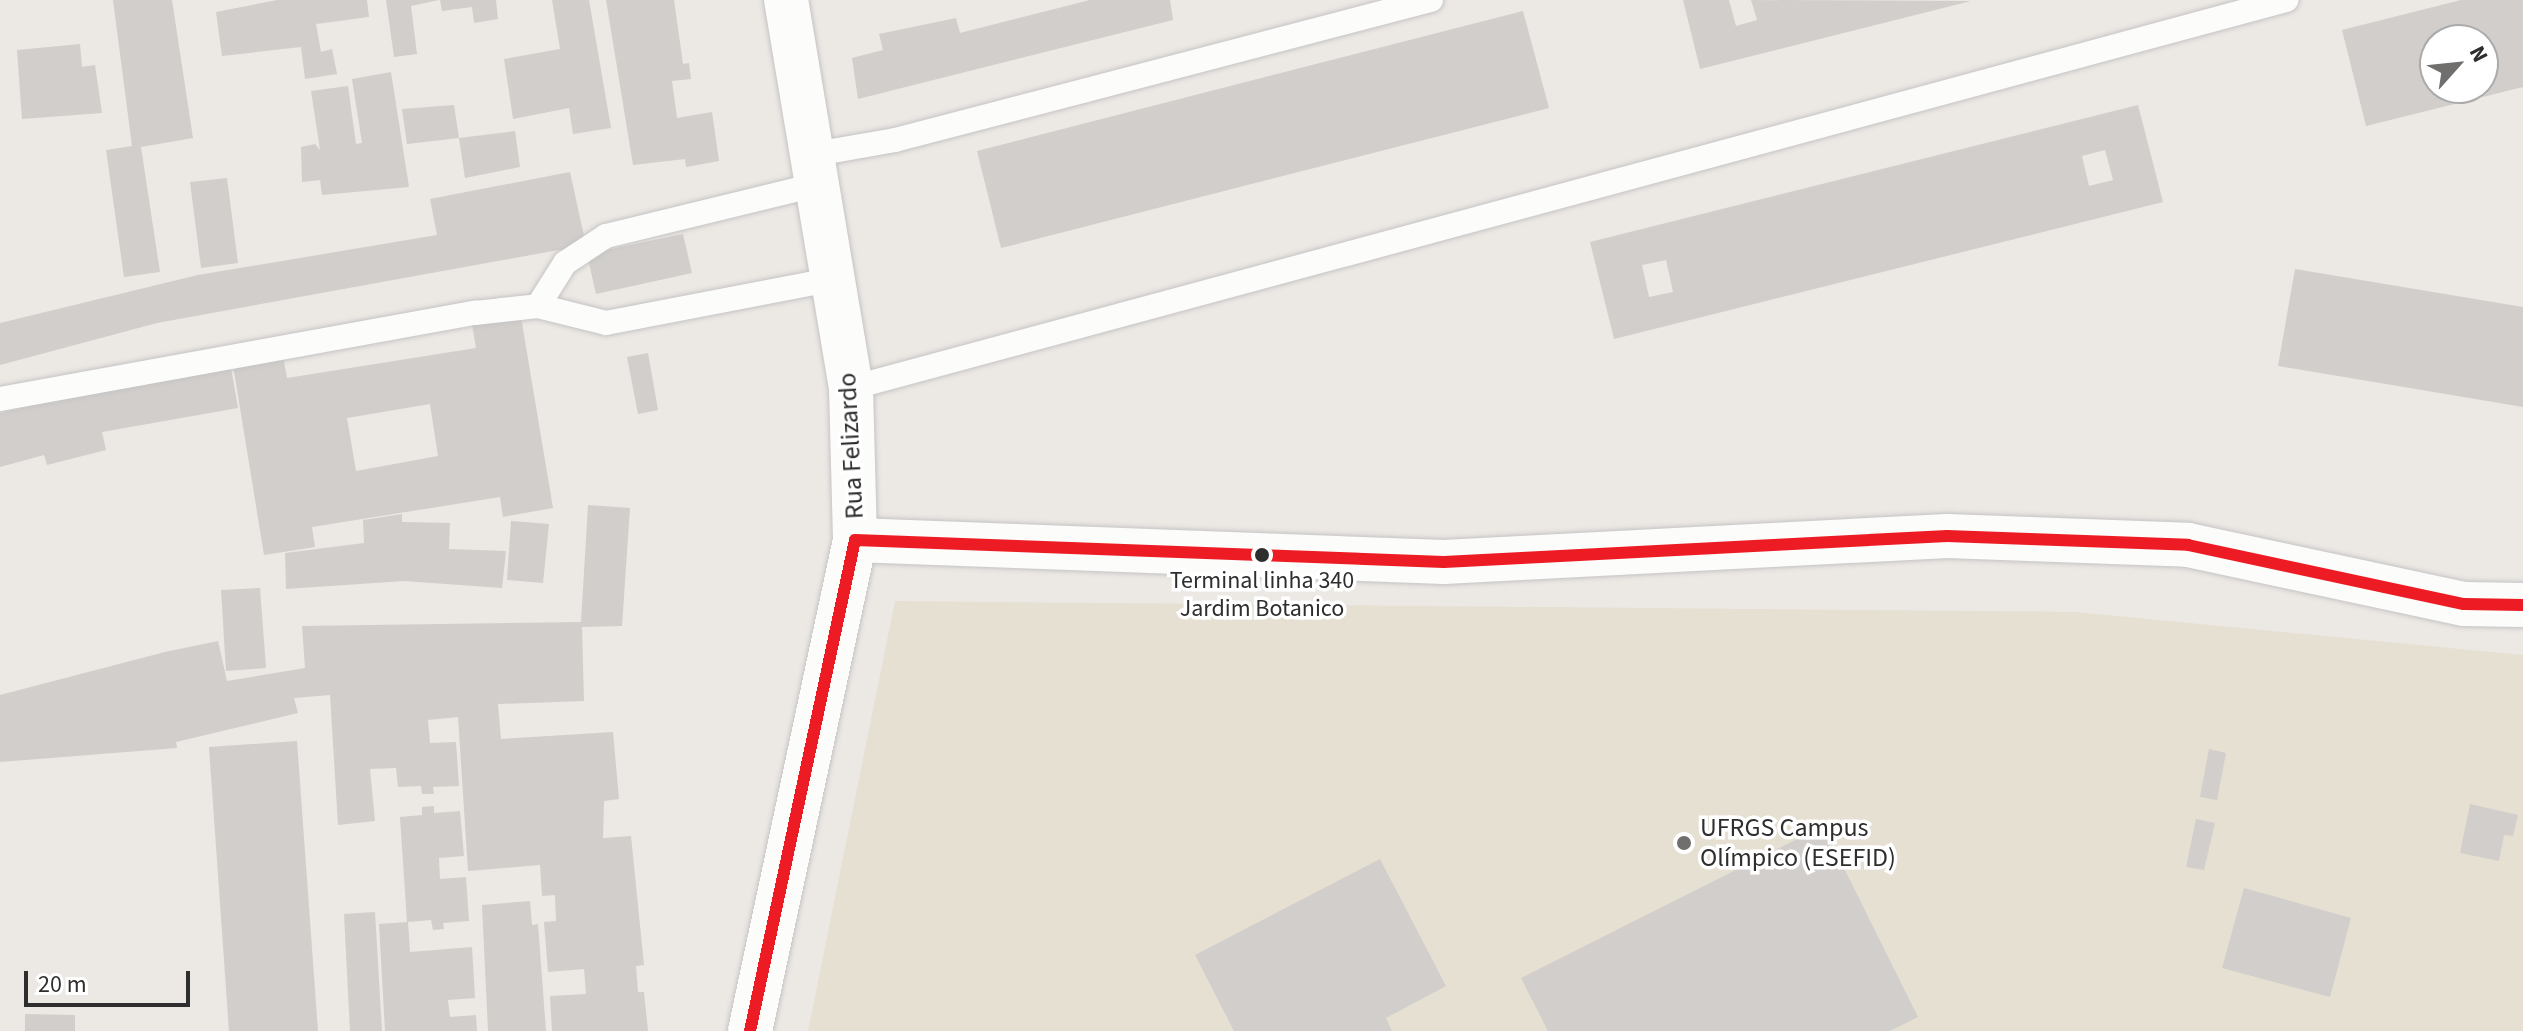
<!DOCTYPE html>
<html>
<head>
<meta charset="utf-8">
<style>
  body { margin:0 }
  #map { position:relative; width:2523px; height:1031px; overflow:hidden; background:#ece8e4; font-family:"Source Sans 3",sans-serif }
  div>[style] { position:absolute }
  .education>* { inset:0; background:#e6e0d3 }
  .building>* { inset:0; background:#d1cecb }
  .roads { filter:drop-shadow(0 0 2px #c5c4c5) drop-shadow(0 0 2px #c5c4c5) }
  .service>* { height:24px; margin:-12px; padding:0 12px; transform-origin:12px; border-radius:12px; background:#fcfcfb }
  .minor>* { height:44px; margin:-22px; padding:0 22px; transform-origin:22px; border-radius:22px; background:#fcfcfb }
  .secondary>* { height:44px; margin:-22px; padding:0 22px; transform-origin:22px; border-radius:22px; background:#fcfcfb }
  .bus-1>* { height:12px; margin:-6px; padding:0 6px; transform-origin:6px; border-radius:6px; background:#ed1c24 }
  .dots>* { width:22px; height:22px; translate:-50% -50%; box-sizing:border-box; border:4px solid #fff; border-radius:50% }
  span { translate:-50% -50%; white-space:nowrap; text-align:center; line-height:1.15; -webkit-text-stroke:7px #fff; paint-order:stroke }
  .bus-label { font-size:24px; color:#2e2e2e }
  .street-label { font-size:26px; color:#2e2e2e }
  .poi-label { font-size:26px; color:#2e2e2e }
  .left { translate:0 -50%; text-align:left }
  .north { position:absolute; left:2419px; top:24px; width:80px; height:80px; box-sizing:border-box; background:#fff; border:2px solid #ababab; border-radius:50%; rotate:63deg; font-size:22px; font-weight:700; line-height:32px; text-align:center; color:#2e2e2e }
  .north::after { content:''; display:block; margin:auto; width:28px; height:36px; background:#706f6e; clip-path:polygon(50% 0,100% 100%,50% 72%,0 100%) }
  .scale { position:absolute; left:24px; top:971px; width:166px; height:36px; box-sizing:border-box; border:4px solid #2e2e2e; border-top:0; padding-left:10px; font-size:24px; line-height:28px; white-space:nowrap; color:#2e2e2e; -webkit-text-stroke:6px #fff; paint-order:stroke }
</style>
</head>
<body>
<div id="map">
  <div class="education">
    <div style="clip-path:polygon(895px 601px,2075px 612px,2523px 655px,2523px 1031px,808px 1031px)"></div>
  </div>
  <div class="building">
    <div style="clip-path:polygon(113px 0,172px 0,193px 138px,141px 147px,160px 272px,124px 277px,106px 150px,132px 146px)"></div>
    <div style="clip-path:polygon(277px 0,367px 0,369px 17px,316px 24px,321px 52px,332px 49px,337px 74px,305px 79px,301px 47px,222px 56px,216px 12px)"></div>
    <div style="clip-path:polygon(386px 0,439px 0,411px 6px,417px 54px,394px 57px)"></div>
    <div style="clip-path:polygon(440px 0,496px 0,498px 19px,474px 23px,472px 7px,442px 11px)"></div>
    <div style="clip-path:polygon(552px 0,589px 0,611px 128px,573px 134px,569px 108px,513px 119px,504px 59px,560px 49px)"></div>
    <div style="clip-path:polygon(606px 0,674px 0,683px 64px,689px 63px,691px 79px,672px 81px,677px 118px,712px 112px,719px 161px,686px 167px,685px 159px,633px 165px)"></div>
    <div style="clip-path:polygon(1090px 0,1170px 0,1173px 20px,858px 99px,852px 58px,883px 50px,879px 34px,956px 18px,960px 33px)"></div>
    <div style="clip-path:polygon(1683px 0,1729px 0,1736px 26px,1757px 20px,1751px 0,1971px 1px,1700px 69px)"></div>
    <div style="clip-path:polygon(evenodd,2461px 0,2523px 0,2523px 87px,2366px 126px,2342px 30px,2461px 0,2435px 40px,2483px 40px,2483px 88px,2435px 88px,2435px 40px)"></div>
    <div style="clip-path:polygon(1523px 11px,1549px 108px,1001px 248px,977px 151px)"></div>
    <div style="clip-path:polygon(80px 44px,82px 67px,95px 65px,102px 113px,22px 119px,17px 50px)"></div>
    <div style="clip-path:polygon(391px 72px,409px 187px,322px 195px,320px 180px,302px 182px,301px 147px,315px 144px,320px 150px,311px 91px,348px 86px,356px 144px,362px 143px,352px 79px)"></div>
    <div style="clip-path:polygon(454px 105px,459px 138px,407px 144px,402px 109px)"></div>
    <div style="clip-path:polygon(evenodd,2138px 105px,2163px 202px,1614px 339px,1590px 242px,2138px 105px,2105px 150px,2113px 180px,2089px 186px,2082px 156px,2105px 150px,2138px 105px,1666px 260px,1673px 292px,1649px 297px,1642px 265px,1666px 260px)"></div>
    <div style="clip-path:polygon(515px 131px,520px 167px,465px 178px,459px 138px)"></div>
    <div style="clip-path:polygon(570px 172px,586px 245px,157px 323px,0 365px,0 323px,198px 275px,437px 235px,430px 199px)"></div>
    <div style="clip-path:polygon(227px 178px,238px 263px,201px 268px,190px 182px)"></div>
    <div style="clip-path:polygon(683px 234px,692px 273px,596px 294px,587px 254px)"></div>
    <div style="clip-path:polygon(2295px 269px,2523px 307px,2523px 407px,2278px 366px)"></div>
    <div style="clip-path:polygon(evenodd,521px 317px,553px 508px,503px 517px,500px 497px,312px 527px,315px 547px,264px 555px,233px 365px,283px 356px,287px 378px,476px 348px,472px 325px,521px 317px,430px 404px,438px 456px,356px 471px,347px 418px,430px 404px)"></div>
    <div style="clip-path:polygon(648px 353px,658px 410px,638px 414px,627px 357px)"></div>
    <div style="clip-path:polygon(231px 368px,238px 408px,102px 432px,106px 450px,47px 465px,44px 455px,0 467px,0 413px,90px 392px)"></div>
    <div style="clip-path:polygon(588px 505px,630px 508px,622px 626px,582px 627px,584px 701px,498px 704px,501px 739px,613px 732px,619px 799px,604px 801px,603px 838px,631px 836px,644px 965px,636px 966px,638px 992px,644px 992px,648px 1031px,552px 1031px,550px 996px,586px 994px,584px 969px,548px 972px,544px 922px,556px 921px,555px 895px,542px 896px,540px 865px,468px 871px,458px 717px,428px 720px,430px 743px,456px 742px,459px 786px,433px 787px,434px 794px,422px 794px,421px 786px,398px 787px,396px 768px,370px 769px,375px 821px,338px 825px,330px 695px,294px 698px,298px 713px,176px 742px,177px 748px,0 762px,0 695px,165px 652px,218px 641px,227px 681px,305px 668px,302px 626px,581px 622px)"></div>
    <div style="clip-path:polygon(402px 514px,402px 522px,450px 523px,449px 549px,506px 551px,502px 588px,404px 581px,286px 589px,285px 553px,364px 543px,363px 520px)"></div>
    <div style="clip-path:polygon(511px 521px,549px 524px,543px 583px,507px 580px)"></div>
    <div style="clip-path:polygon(260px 588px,266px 668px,226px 671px,221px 590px)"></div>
    <div style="clip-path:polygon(297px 741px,318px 1031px,229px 1031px,209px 747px)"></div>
    <div style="clip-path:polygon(2209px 749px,2226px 753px,2217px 800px,2200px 797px)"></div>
    <div style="clip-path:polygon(2470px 804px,2518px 815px,2513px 836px,2504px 835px,2499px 861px,2460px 853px)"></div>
    <div style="clip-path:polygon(434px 806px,434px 813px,460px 811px,464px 856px,439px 858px,440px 879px,466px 877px,469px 921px,443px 923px,444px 929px,433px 930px,431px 920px,408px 922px,410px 952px,472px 947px,475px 998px,448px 1000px,450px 1017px,476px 1015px,477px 1031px,385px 1031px,379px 924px,407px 922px,400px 817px,422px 815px,422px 807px)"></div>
    <div style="clip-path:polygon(2196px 819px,2215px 823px,2204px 870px,2186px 867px)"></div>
    <div style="clip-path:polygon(1823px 826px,1918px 1017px,1890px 1031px,1548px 1031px,1521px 978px)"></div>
    <div style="clip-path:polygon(1380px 859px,1446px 986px,1386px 1018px,1392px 1031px,1234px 1031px,1195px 955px)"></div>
    <div style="clip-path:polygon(2244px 888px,2351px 918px,2330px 997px,2222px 968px)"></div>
    <div style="clip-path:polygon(530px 901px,532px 925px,538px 924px,546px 1031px,488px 1031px,482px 905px)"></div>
    <div style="clip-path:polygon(375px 912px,382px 1031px,350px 1031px,344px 914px)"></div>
    <div style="clip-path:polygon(25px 1014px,75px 1015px,75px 1031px,25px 1031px)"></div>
  </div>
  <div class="roads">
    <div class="service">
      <div style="left:815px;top:154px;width:81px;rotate:-9.9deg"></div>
      <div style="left:895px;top:140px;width:554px;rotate:-14.64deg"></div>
      <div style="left:538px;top:306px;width:51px;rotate:-57.9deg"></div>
      <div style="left:565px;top:263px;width:49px;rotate:-33.4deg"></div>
      <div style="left:606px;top:236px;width:220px;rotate:-13.7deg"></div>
      <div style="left:851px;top:388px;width:1487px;rotate:-15.13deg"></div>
      <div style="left:0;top:399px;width:483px;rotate:-10.3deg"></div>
      <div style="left:475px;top:313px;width:63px;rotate:-6.3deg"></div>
      <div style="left:538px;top:306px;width:70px;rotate:14deg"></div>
      <div style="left:606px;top:323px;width:233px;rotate:-10.9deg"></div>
    </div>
    <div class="minor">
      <div style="left:855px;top:540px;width:589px;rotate:2.14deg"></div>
      <div style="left:1444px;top:562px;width:504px;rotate:-2.96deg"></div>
      <div style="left:1947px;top:536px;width:241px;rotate:2.1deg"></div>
      <div style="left:2188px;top:545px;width:282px;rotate:12.1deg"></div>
      <div style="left:2464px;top:604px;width:59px;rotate:1deg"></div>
    </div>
    <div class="secondary">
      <div style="left:750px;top:1031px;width:502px;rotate:-77.93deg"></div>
      <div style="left:855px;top:540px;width:152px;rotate:-91.5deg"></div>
      <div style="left:851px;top:388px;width:393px;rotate:-99.5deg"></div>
    </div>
  </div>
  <div class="bus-1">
    <div style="left:750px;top:1031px;width:502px;rotate:-77.93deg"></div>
    <div style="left:855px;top:540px;width:589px;rotate:2.14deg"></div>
    <div style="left:1444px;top:562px;width:504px;rotate:-2.96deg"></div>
    <div style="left:1947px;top:536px;width:241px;rotate:2.1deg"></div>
    <div style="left:2188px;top:545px;width:282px;rotate:12.1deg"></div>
    <div style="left:2464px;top:604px;width:59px;rotate:1deg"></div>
  </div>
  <div class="dots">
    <div style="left:1262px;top:555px;background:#2e2e2e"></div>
    <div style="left:1684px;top:843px;background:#706f6e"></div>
  </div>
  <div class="bus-label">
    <span style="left:1262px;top:595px">Terminal linha 340<br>Jardim Botanico</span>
  </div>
  <div class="street-label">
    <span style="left:851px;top:446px;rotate:-93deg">Rua Felizardo</span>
  </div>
  <div class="poi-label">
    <span class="left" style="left:1700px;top:843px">UFRGS Campus<br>Olímpico (ESEFID)</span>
  </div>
  <div class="north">N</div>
  <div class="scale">20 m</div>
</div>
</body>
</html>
